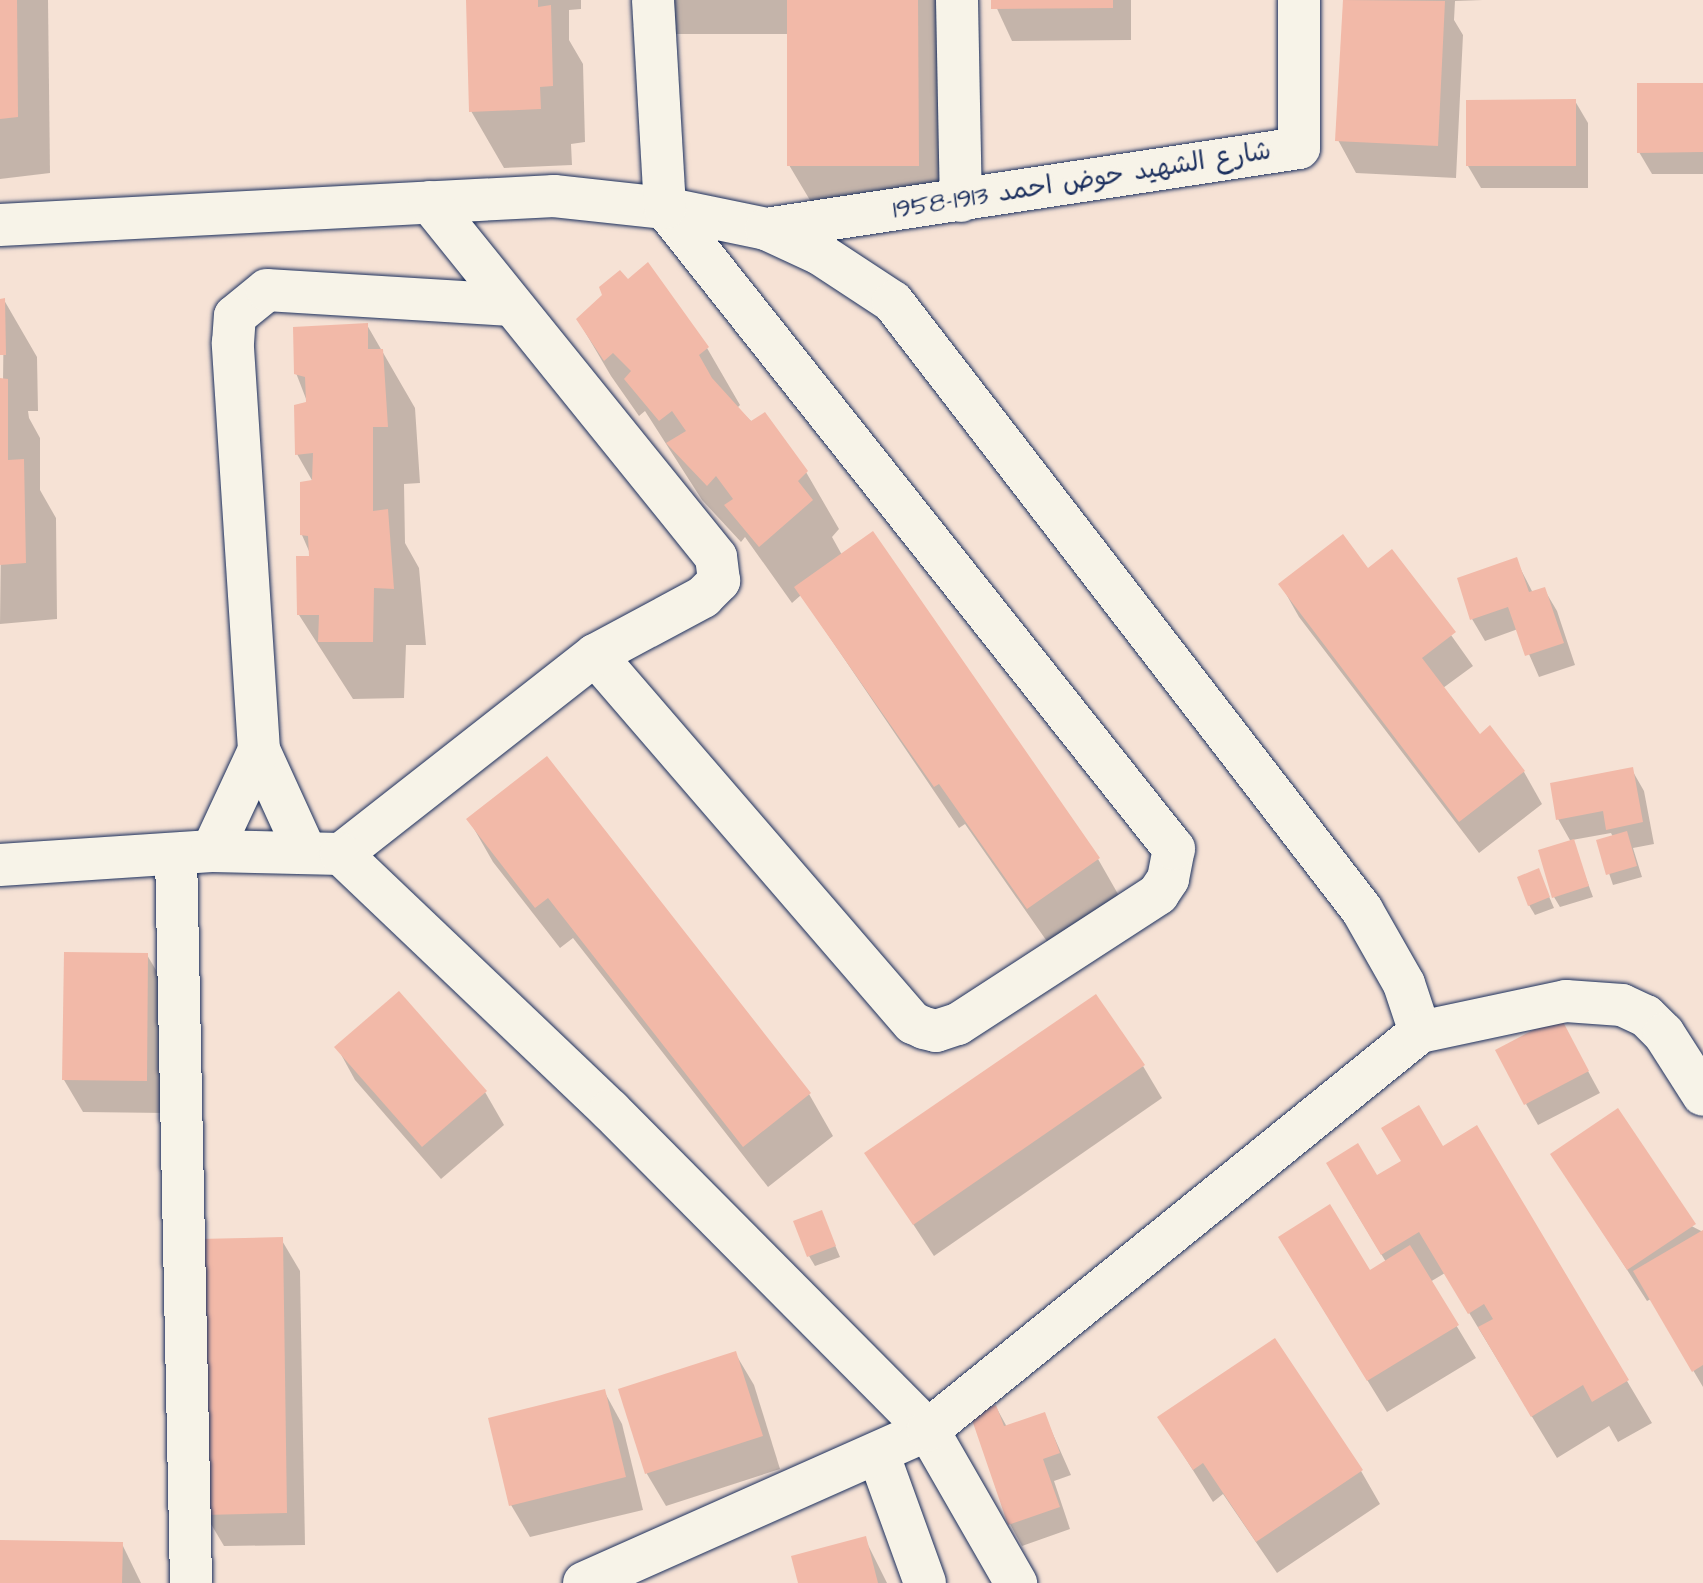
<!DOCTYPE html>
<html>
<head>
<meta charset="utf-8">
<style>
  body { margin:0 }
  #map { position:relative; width:1703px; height:1583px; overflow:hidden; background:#f6e2d5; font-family:"Architects Daughter","Playpen Sans Arabic",sans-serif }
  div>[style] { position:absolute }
  .shadow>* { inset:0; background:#0003 }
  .building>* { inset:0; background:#f2b9a8 }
  .roads { filter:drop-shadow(0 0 2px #1b2f5e) drop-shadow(0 0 2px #1b2f5e) }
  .street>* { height:42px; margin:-21px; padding:0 21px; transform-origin:21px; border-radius:21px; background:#f7f3e8 }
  span { translate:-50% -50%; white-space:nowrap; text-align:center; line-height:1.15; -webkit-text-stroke:7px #f7f3e8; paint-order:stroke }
  .street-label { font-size:26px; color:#1b2f5e }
</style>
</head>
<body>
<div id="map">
  <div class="shadow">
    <div style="clip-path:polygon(0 0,48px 0,50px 173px,0 179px)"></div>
    <div style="clip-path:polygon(468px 0,581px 0,581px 9px,569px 10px,569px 40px,583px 64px,585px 142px,571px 144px,572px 165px,504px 168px,471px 111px)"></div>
    <div style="clip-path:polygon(656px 0,941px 0,942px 207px,814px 207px,789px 165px,789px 34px,676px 34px)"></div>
    <div style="clip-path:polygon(993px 0,1131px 0,1131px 40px,1012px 41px)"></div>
    <div style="clip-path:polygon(1345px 0,1483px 0,1455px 1px,1454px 20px,1463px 35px,1456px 178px,1356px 173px,1338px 140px)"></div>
    <div style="clip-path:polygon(1703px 85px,1703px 174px,1652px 174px,1639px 152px)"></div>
    <div style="clip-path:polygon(1575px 101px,1588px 123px,1588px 188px,1481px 188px,1468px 166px)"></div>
    <div style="clip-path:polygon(648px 265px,707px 348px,740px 405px,737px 408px,806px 472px,839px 529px,832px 537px,842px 555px,872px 534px,1098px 859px,1122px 901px,1053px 950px,965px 824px,959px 828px,801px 595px,792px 603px,745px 537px,741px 542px,702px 500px,645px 411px,639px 416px,611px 376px,578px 320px)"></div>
    <div style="clip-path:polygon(4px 300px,37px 357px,38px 411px,28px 411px,29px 418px,40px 438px,40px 490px,56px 518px,57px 619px,0 624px)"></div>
    <div style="clip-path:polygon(367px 325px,415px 408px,420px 483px,404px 484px,405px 543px,419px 568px,426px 645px,406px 645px,404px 698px,353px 699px,299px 615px,312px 558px,302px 535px,313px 482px,297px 454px,308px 404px,296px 373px)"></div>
    <div style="clip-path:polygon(1392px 552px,1473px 666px,1443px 688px,1480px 737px,1524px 772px,1542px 804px,1479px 853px,1299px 617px,1281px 585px,1368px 570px)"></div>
    <div style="clip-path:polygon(1516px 560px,1533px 593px,1544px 589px,1557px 611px,1575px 665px,1539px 677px,1518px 629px,1485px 641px,1472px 619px)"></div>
    <div style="clip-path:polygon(1632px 770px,1644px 791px,1654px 844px,1633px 848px,1642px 877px,1613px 885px,1598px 841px,1613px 837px,1611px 833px,1572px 840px,1593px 897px,1560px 907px,1554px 897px,1571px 842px,1558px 819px)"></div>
    <div style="clip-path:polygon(469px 820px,809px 1094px,833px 1136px,768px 1187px,573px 938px,560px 948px,493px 862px)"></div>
    <div style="clip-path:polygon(1538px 871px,1554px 908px,1535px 915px,1529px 905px)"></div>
    <div style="clip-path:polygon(147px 955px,166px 987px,165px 1113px,83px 1112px,64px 1080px)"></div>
    <div style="clip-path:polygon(1571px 1040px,1600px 1093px,1538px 1125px,1526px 1104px)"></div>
    <div style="clip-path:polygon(337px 1047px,485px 1092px,504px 1125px,441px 1179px,355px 1080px)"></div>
    <div style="clip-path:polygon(1143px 1066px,1162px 1098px,934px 1256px,867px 1154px)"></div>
    <div style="clip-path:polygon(1442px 1149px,1627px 1381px,1652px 1423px,1618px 1442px,1609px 1426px,1557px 1458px,1445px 1273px,1430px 1282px,1476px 1358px,1387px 1412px,1299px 1270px,1370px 1273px,1386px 1262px,1352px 1206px,1377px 1178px)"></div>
    <div style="clip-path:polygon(1553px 1154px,1703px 1232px,1703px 1387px,1651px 1299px,1647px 1301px)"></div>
    <div style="clip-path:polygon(821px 1212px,840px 1257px,815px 1266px,809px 1256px)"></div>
    <div style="clip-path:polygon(281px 1239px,300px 1271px,305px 1545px,224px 1546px,205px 1514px)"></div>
    <div style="clip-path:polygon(735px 1353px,754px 1385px,780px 1469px,666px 1506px,647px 1474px,621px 1390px)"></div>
    <div style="clip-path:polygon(604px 1391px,622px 1424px,643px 1510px,530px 1537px,511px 1505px)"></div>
    <div style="clip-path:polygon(996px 1407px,1007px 1427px,1044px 1414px,1071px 1475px,1054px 1481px,1070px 1529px,1022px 1546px,1010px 1524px)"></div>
    <div style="clip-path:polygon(1160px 1418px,1361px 1471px,1380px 1504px,1277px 1573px,1223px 1494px,1213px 1502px)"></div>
    <div style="clip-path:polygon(865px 1539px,887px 1583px,800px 1583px)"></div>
    <div style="clip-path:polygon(0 1542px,122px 1544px,141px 1583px,0 1583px)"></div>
  </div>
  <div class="building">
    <div style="clip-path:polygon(0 0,17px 0,18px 117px,0 119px)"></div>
    <div style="clip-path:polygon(466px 0,538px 0,538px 7px,551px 5px,553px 86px,540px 87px,541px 109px,469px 112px)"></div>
    <div style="clip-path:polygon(787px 0,918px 0,919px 166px,787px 166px)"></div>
    <div style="clip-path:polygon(991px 0,1113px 0,1113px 8px,991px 9px)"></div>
    <div style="clip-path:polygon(1343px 0,1445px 1px,1438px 146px,1335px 141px)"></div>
    <div style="clip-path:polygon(1637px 83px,1703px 83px,1703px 152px,1637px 153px)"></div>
    <div style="clip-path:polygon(1576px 99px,1576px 166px,1466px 166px,1466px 100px)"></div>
    <div style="clip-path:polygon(648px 262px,709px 347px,699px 355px,712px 378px,751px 421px,765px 412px,808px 471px,798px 481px,813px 500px,759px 547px,724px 505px,733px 499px,716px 476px,707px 486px,666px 443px,686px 431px,672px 411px,659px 421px,624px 379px,631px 371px,613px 353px,604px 361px,576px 319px,602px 295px,599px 287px,620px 270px,628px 279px)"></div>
    <div style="clip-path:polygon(5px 298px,6px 355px,0 355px,0 299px)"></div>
    <div style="clip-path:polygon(368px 323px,368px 349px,383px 349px,388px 427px,373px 427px,373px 511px,388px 509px,394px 589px,374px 588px,373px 642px,318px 642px,319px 615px,297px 615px,296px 556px,309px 556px,308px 536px,300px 535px,300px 482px,312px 480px,313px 453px,295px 455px,294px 405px,306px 402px,305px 377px,294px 374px,293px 327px)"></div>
    <div style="clip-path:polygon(0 378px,8px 379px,8px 460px,24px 459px,26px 563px,0 565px)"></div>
    <div style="clip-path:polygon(873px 531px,1100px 858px,1027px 909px,939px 784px,934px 787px,794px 587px)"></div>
    <div style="clip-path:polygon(1343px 534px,1368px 568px,1392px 549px,1456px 632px,1422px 658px,1480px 734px,1490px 725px,1525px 771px,1459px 822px,1278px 584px)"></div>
    <div style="clip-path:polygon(1517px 557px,1529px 592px,1545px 587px,1564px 643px,1525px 656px,1508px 607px,1470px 620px,1457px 578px)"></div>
    <div style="clip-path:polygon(547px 756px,811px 1093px,743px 1147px,548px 898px,535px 908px,466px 819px)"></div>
    <div style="clip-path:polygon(1633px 767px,1643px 822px,1606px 830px,1603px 811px,1556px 820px,1550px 783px)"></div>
    <div style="clip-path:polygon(1627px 831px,1637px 866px,1606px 875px,1596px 840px)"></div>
    <div style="clip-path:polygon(1574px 839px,1589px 886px,1552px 898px,1538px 850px)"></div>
    <div style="clip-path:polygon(1539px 868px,1550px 897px,1528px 906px,1517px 877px)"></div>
    <div style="clip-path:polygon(64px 952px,148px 953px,147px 1081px,62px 1080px)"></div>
    <div style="clip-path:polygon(399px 991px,487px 1091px,422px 1147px,334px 1047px)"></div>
    <div style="clip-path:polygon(1096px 994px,1145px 1065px,913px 1225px,864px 1153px)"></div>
    <div style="clip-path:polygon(1560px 1016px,1589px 1071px,1524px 1105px,1495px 1050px)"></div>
    <div style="clip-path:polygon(1419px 1105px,1443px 1146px,1477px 1125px,1629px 1380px,1592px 1402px,1583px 1385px,1531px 1417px,1478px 1327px,1493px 1319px,1484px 1304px,1468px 1314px,1419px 1232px,1381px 1255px,1326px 1163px,1358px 1143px,1377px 1175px,1401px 1161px,1381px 1128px)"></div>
    <div style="clip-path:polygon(1618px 1108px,1696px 1224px,1627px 1270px,1550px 1154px)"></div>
    <div style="clip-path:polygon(1330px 1204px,1370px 1270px,1410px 1245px,1459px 1325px,1367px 1381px,1278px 1237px)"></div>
    <div style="clip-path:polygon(822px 1210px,836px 1246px,807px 1257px,793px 1221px)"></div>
    <div style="clip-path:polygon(1703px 1230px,1703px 1365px,1692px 1372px,1633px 1271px)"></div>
    <div style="clip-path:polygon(283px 1237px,287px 1513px,203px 1515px,198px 1239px)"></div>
    <div style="clip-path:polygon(1275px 1338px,1363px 1470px,1256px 1542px,1203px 1463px,1193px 1470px,1157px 1417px)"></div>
    <div style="clip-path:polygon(736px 1351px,763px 1436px,645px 1474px,618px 1389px)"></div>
    <div style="clip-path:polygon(605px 1389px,626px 1477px,509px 1506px,488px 1418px)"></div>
    <div style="clip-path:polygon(996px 1405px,1004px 1426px,1045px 1412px,1060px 1453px,1043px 1459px,1060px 1507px,1008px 1525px,970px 1414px)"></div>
    <div style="clip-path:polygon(866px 1536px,878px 1583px,798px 1583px,791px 1556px)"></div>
    <div style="clip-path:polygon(0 1540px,123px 1542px,122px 1583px,0 1583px)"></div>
  </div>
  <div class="roads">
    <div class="street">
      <div style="left:957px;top:0;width:201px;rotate:88.9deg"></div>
      <div style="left:0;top:225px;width:555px;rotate:-3deg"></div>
      <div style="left:554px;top:196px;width:112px;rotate:6.2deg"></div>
      <div style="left:665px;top:208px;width:103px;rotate:11.7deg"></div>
      <div style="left:766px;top:229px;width:60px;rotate:24.8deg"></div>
      <div style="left:820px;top:254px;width:87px;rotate:33.3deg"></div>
      <div style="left:893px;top:302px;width:768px;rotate:52.35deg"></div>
      <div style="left:1362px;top:910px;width:85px;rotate:60.4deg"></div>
      <div style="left:1404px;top:984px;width:51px;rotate:71.6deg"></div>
      <div style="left:766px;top:229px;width:539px;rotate:-8.64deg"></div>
      <div style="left:1299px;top:148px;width:148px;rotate:-90deg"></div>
      <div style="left:595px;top:655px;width:486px;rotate:49.2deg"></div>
      <div style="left:913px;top:1023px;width:12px;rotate:24deg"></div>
      <div style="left:924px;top:1028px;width:12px;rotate:14deg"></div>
      <div style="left:936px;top:1031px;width:23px;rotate:-18deg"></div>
      <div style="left:958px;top:1024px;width:239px;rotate:-33deg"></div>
      <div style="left:1158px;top:894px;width:18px;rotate:-56deg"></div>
      <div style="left:1168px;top:879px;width:31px;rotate:-79deg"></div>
      <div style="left:1174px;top:849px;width:819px;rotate:-128.45deg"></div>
      <div style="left:665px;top:208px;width:208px;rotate:-93.3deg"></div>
      <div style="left:259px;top:750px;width:113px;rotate:65.5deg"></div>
      <div style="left:212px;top:851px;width:111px;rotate:-65deg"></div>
      <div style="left:259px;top:750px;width:408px;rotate:-93.7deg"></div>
      <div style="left:233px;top:343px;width:27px;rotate:-86deg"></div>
      <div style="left:235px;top:316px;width:41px;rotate:-39.1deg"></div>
      <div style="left:267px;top:290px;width:244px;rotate:3.5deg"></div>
      <div style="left:176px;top:854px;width:729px;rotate:88.82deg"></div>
      <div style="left:341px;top:854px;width:323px;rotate:-38.1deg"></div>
      <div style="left:595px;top:655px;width:123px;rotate:-28.2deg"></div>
      <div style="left:703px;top:597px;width:23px;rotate:-45deg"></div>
      <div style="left:719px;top:581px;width:24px;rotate:-97deg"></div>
      <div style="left:716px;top:557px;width:456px;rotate:-128.9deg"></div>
      <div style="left:0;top:865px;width:212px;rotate:-3.8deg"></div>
      <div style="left:212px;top:851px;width:129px;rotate:1.3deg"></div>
      <div style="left:341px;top:854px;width:371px;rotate:43.6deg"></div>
      <div style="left:610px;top:1110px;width:451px;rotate:45.2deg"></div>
      <div style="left:928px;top:1430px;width:177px;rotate:60.1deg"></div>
      <div style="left:878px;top:1453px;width:138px;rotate:70.1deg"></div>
      <div style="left:584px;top:1583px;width:376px;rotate:-24deg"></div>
      <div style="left:928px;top:1430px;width:633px;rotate:-38.97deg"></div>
      <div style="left:1420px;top:1032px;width:149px;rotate:-12deg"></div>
      <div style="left:1566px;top:1001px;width:56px;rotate:4.1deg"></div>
      <div style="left:1622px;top:1005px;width:26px;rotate:25deg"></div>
      <div style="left:1646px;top:1016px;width:25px;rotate:45deg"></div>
      <div style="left:1664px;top:1034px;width:72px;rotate:57.4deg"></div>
    </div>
  </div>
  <div class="street-label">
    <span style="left:1082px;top:181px;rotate:-9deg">شارع الشهيد حوض احمد 1913-1958</span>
  </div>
</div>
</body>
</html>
